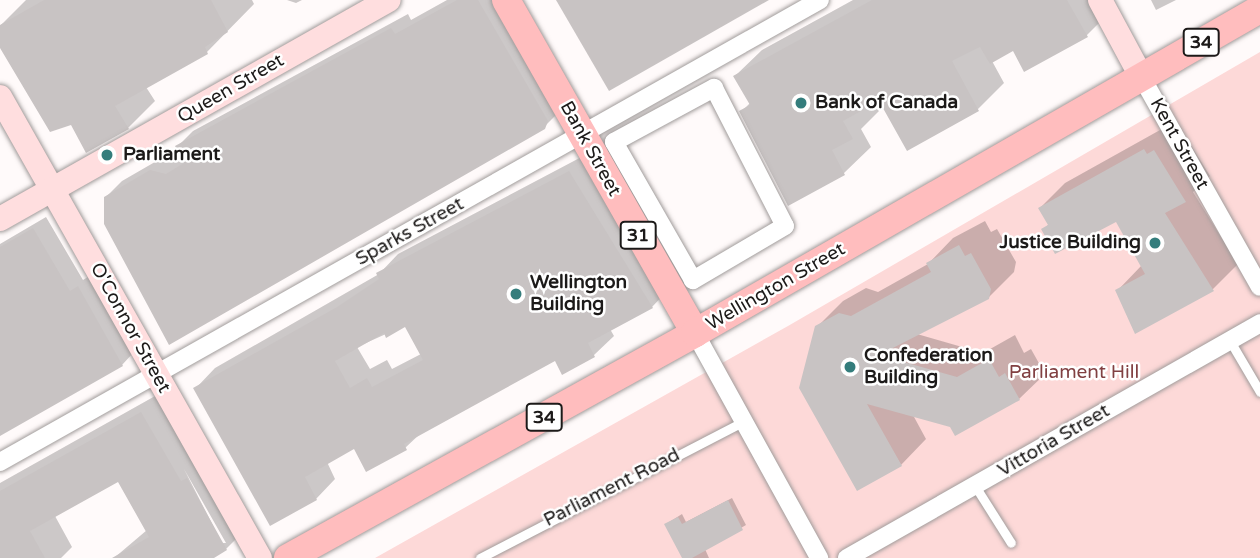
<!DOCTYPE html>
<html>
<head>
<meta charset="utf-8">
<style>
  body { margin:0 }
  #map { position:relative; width:1260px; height:558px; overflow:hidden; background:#fffafa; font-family:"Varela Round",sans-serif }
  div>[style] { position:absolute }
  .green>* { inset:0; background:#fdd9d8 }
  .shadow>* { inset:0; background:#0003 }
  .building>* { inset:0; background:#c8c3c3 }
  .roads { filter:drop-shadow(0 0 2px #a19c9b) drop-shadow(0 0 2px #a19c9b) }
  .lane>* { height:9px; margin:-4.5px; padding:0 4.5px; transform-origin:4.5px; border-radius:4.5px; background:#fff }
  .street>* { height:18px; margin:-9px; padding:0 9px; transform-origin:9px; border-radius:9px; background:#fff }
  .secondary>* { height:24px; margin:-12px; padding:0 12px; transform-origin:12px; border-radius:12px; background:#ffdedf }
  .primary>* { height:28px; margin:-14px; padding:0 14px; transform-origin:14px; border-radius:14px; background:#ffbdbe }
  .dots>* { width:19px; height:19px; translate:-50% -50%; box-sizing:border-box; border:4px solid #fff; border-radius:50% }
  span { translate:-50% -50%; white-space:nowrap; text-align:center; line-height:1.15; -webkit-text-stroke:5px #fff; paint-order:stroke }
  .shield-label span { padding:2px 5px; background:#fff; border:2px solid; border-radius:5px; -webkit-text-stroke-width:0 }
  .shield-label { font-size:18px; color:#1c1a19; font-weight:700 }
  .street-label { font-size:19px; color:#1c1a19 }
  .poi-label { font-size:19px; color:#1c1a19; font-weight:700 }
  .left { translate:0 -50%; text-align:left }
  .right { translate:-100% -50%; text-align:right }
  .park-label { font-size:19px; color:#814042 }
</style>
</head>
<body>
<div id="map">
  <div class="green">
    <div style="clip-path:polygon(1260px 52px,1260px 558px,375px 558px,788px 326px)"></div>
  </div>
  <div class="shadow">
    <div style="clip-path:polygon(26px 0,252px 0,254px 4px,207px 52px,146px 87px,155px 101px,128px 128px,72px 123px,0 45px,0 26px)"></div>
    <div style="clip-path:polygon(287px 0,302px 0,296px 3px)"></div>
    <div style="clip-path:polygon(447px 0,503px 0,557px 114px,540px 131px,108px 213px,106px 197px,122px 181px,167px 155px,184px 159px,177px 147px,193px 131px,408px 14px,411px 20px)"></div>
    <div style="clip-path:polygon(853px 0,1108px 0,1113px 9px,1087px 35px,1014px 49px,992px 61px,1004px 83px,978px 109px,880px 99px,873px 102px,879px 111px,861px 129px,871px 147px,844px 173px,788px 204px,741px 112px,750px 103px,735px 76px,762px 50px)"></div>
    <div style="clip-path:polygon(1151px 0,1176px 0,1156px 10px)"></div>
    <div style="clip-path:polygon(1169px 125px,1172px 130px,1179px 126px,1210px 176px,1193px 192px,1238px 264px,1213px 289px,1117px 291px,1142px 265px,1117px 220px,1044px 229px,1049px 224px,1040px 208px,1065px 183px)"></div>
    <div style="clip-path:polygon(evenodd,589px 153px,671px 287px,652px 307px,610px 329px,614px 336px,594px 355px,556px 359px,421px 433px,405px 448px,355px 446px,327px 462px,335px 479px,316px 499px,196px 388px,215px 368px,379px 274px,398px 254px,589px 153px,406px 325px,421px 354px,392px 369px,387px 360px,370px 369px,357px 347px,406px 325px)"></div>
    <div style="clip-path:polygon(46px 217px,83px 280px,91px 275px,134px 352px,122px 365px,0 435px,0 244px)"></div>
    <div style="clip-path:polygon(985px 221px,991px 232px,997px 229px,1016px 262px,1014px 272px,988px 298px,917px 334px,983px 353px,1015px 335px,1024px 353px,1031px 349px,1045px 374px,1019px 399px,951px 426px,913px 415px,926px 439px,901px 465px,817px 327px,843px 301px,866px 288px,878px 292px,928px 264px,953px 238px)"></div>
    <div style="clip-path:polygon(evenodd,164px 391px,248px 527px,226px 549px,209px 558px,114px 558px,147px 530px,119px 480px,55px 516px,72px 547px,61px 558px,0 558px,0 483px,164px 391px,184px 469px,226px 543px,222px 543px,184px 469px)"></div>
    <div style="clip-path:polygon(732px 498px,746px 525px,705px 549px,709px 558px,684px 558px,666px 524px,682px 514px,686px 522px)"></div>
  </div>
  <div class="building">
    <div style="clip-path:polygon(44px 0,211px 0,228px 32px,205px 47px,208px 54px,115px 106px,129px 129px,86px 153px,71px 125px,50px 132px,0 48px,0 25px)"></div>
    <div style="clip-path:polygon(457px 0,478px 0,548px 121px,545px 129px,169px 345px,104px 224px,104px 197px,150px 170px,166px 174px,184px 163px,175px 146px,391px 28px,395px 34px)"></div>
    <div style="clip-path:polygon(556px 0,769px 0,609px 91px)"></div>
    <div style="clip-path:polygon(872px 0,1067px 0,1088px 37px,1024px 72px,1013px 51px,990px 64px,980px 47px,952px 61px,979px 111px,907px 151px,879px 101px,843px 121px,853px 139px,832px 150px,845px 175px,788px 206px,739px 111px,750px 105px,733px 76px)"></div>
    <div style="clip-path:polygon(1144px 149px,1147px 154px,1154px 150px,1186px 202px,1165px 213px,1214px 291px,1135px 334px,1115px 290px,1145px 274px,1116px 222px,1055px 254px,1041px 229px,1048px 225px,1038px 208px)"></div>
    <div style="clip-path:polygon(evenodd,569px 171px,653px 308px,588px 343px,595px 357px,562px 375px,555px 361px,404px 444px,407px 450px,366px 472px,354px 449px,305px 477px,317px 500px,270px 526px,193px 388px,337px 307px,379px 279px,376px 273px,569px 171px,405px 327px,423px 360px,372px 387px,367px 378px,350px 388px,335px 361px,384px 333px,386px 338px,405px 327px)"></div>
    <div style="clip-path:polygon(33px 228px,70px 291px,78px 286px,123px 366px,0 436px,0 247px)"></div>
    <div style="clip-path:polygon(959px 245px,965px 256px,971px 253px,991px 289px,989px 299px,879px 355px,957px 377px,989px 359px,999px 377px,1005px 373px,1020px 400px,955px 436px,950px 427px,867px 404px,902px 466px,857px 491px,799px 388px,815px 326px,839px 313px,851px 316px,931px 272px,926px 263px)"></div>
    <div style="clip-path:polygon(141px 412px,181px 481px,187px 478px,227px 550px,214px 558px,112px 558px,149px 537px,118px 482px,30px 531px,45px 558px,0 558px,0 491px)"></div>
    <div style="clip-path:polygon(728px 500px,743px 530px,692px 558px,682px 558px,664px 524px,678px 517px,682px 524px)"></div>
  </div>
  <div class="roads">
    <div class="lane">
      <div style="left:1230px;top:341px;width:59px;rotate:59.5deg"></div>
      <div style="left:975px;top:486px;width:67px;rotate:57.7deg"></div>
      <div style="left:480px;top:558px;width:297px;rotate:-27.4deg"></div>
    </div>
    <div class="street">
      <div style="left:1141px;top:76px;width:242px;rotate:60.6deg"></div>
      <div style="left:714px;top:88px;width:155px;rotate:62.8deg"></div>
      <div style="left:785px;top:226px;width:107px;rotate:149.6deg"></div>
      <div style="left:693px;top:280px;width:159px;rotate:-119.8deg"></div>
      <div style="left:614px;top:142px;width:114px;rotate:-28.4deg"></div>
      <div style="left:695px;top:333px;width:257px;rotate:61.1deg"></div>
      <div style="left:0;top:462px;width:941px;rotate:-29.4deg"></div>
      <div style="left:847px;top:558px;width:475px;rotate:-29.6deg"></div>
    </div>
    <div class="secondary">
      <div style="left:1100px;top:0;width:86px;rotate:61.7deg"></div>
      <div style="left:0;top:97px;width:529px;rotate:60.58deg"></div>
      <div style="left:0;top:219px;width:446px;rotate:-29.4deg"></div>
    </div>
    <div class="primary">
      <div style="left:506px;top:0;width:383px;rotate:60.4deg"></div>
      <div style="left:288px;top:558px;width:465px;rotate:-28.9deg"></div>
      <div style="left:695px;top:333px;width:651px;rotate:-29.83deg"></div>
    </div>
  </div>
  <div class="dots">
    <div style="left:801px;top:103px;background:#347d7c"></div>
    <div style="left:107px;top:155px;background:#347d7c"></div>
    <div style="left:1155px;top:243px;background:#347d7c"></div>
    <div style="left:516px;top:294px;background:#347d7c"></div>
    <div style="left:850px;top:367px;background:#347d7c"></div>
  </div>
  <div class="shield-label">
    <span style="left:1201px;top:42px">34</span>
    <span style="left:638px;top:235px">31</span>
    <span style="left:544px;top:417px">34</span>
  </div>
  <div class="street-label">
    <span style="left:231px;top:89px;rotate:-30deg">Queen Street</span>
    <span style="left:1179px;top:144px;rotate:61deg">Kent Street</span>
    <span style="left:590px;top:149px;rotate:61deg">Bank Street</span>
    <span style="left:410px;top:232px;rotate:-29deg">Sparks Street</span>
    <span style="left:776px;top:287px;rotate:-30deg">Wellington Street</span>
    <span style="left:130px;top:328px;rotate:61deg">O'Connor Street</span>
    <span style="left:1054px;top:441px;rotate:-30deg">Vittoria Street</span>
    <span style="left:612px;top:488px;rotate:-27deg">Parliament Road</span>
  </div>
  <div class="poi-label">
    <span class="left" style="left:815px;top:103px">Bank of Canada</span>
    <span class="left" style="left:123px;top:155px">Parliament</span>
    <span class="right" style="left:1141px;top:243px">Justice Building</span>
    <span class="left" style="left:530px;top:294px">Wellington<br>Building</span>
    <span class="left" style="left:864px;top:367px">Confederation<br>Building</span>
  </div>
  <div class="park-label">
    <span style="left:1074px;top:373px">Parliament Hill</span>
  </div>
</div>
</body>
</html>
